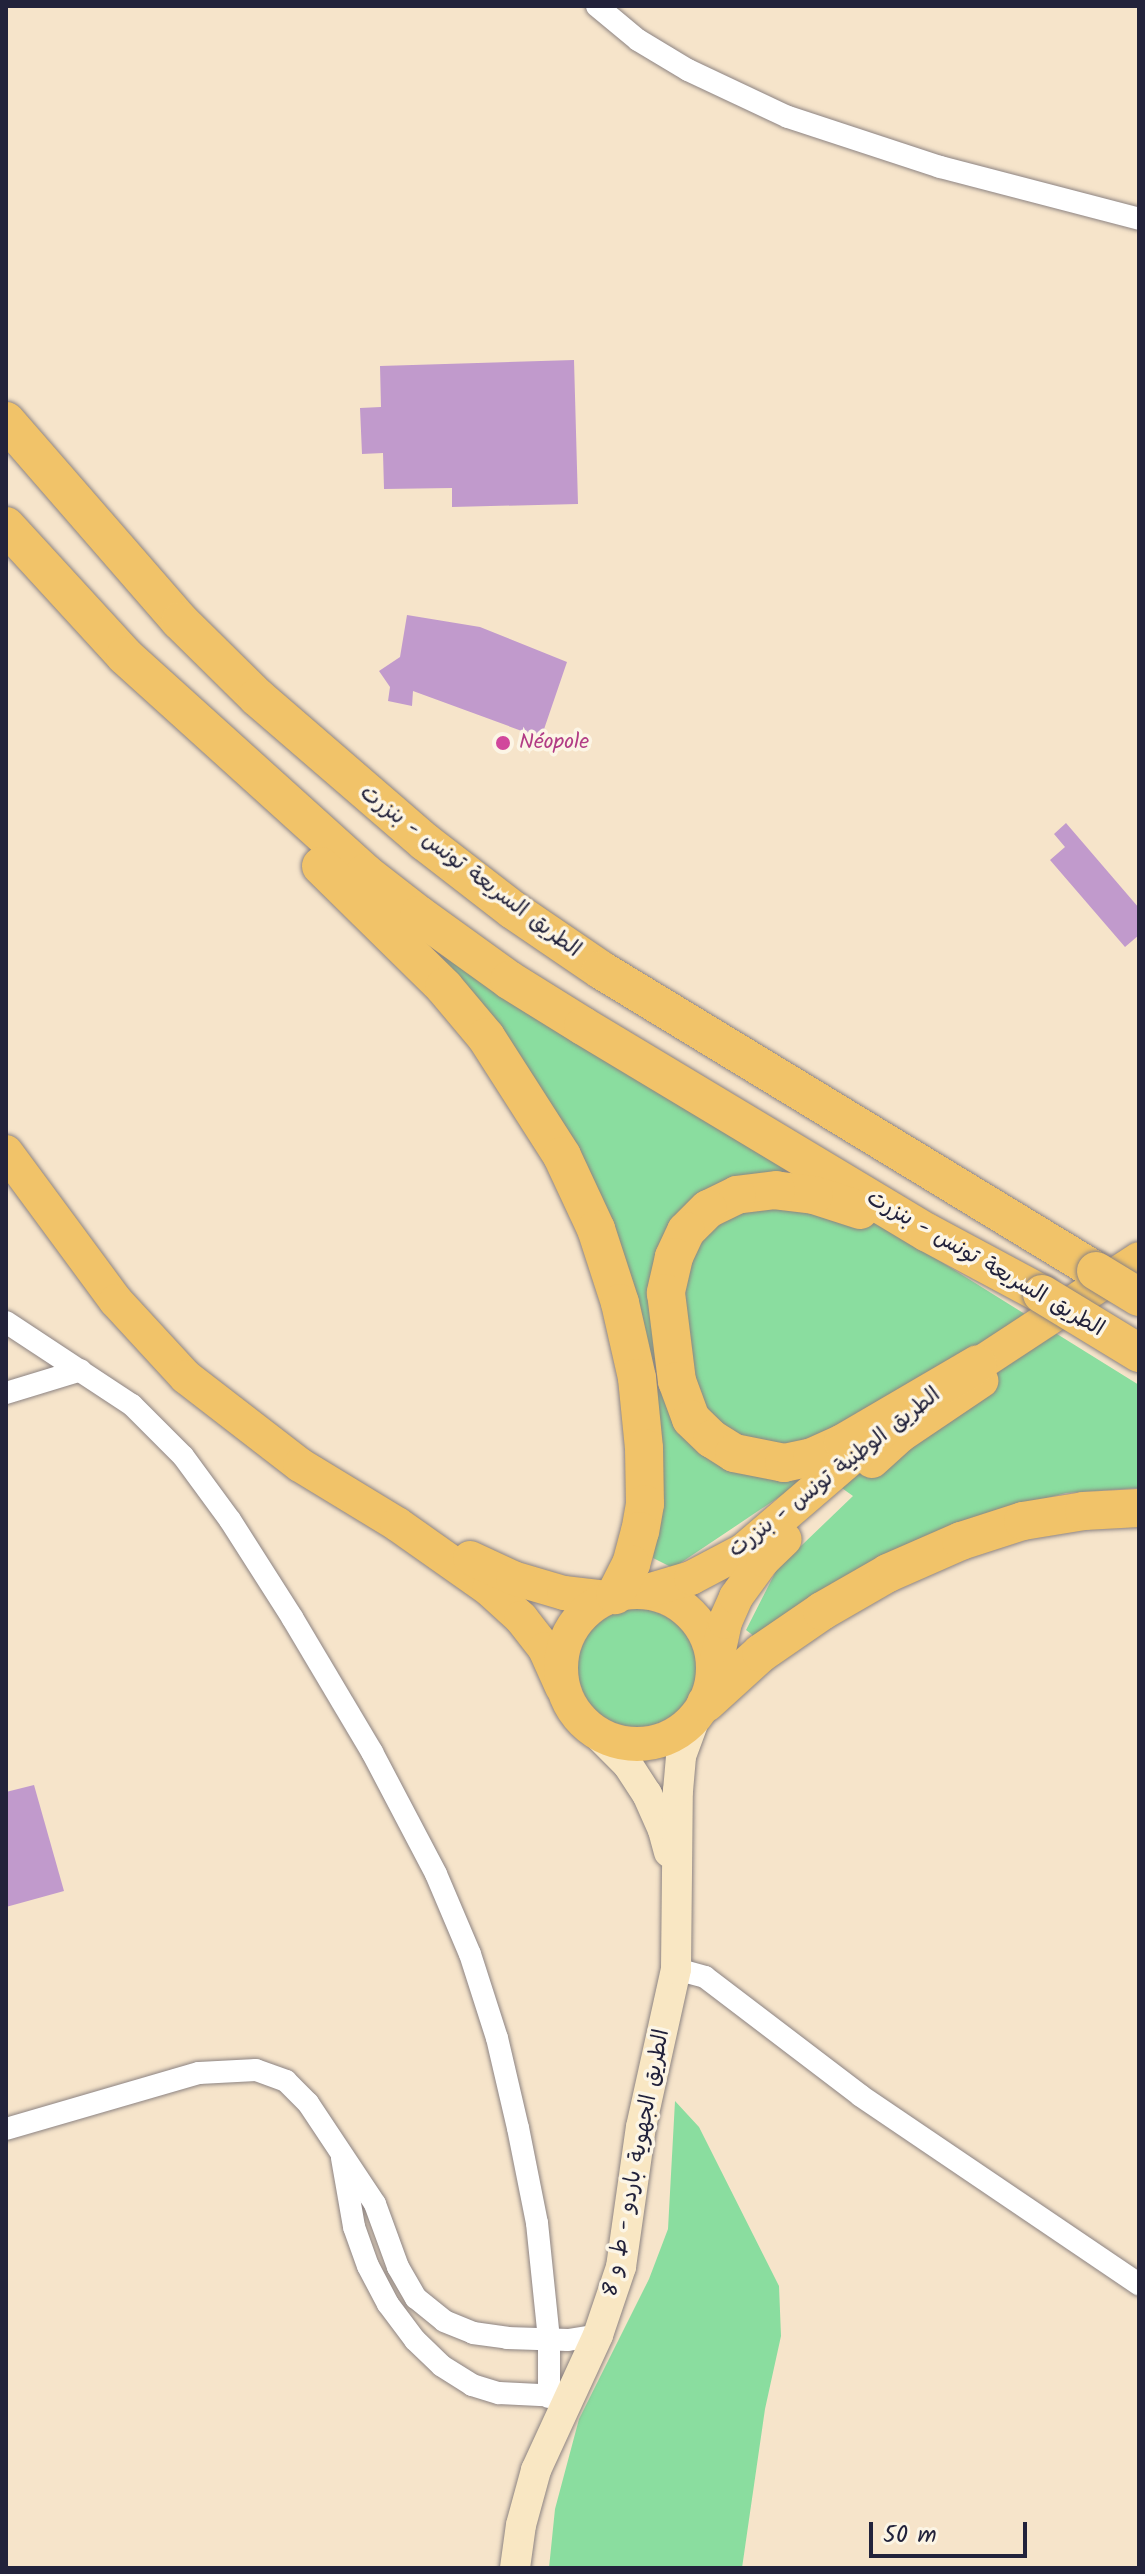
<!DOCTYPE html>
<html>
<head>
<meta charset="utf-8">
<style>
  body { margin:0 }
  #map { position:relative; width:1145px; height:2574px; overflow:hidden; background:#f6e4ca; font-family:Kalam,"Playpen Sans Arabic",sans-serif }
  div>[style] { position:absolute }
  .green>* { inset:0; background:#8add9f }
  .round { border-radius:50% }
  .building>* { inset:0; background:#c19acc }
  .roads { filter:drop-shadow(0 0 2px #8c8382) drop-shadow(0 0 2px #8c8382) }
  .minor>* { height:22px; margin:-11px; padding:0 11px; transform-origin:11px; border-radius:11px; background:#fff }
  .secondary>* { height:30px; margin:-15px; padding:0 15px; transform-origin:15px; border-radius:15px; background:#f9e7c3 }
  .primary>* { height:34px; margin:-17px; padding:0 17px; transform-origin:17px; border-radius:17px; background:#f1c369 }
  .primary>.ring { margin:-17px; padding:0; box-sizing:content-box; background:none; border:34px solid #f1c369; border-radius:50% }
  .motorway>* { height:38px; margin:-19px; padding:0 19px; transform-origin:19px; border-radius:19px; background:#f1c369 }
  .bridges { filter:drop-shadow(0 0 2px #8c8382) drop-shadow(0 0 2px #8c8382) }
  .motorway-bridge>* { height:38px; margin:-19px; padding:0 19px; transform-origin:19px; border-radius:19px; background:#f1c369 }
  .dots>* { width:22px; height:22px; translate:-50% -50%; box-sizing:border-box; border:4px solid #fcf5e5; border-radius:50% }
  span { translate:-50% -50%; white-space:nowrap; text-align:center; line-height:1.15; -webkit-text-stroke:7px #fcf5e5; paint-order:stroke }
  .hotel-label { font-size:22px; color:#b23c85 }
  .left { translate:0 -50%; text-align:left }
  .street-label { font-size:22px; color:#22223b }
  .frame { position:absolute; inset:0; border:8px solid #22223b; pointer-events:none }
  .scale { position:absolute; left:869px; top:2522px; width:158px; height:36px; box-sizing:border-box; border:4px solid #22223b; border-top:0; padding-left:10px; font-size:24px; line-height:28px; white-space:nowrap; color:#22223b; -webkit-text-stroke:6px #fcf5e5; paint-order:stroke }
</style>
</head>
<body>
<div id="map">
  <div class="green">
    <div style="clip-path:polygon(418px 936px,1139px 1385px,1139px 1488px,1066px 1493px,989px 1513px,759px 1640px,746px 1630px,777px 1569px,853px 1496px,818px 1471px,673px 1568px,653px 1558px,657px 1513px,594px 1193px)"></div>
    <div class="round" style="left:578px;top:1609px;width:118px;height:118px"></div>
    <div style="clip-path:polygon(675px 2101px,699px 2127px,779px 2286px,781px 2336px,765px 2409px,742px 2568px,549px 2568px,555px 2509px,579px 2419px,649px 2279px,668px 2229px)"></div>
  </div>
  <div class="building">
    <div style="clip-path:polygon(574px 360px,578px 504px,452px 507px,452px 488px,384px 489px,383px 453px,362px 454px,360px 408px,381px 407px,380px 366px)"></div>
    <div style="clip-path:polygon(407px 615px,480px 627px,567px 662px,541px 738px,413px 691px,412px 706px,388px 701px,390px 687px,379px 671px,400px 657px)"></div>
    <div style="clip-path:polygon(1066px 823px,1139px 908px,1139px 935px,1125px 947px,1050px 860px,1065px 847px,1054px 834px)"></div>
    <div style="clip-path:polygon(34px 1785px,64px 1891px,6px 1907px,6px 1792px)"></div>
  </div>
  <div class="roads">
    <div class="minor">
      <div style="left:597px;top:6px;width:53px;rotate:39.7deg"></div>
      <div style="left:638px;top:40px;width:58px;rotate:31deg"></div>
      <div style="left:688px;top:70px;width:110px;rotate:25.2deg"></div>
      <div style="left:788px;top:117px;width:160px;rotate:18.2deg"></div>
      <div style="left:940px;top:167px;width:206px;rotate:14.6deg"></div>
      <div style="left:6px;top:1322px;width:151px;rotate:33.4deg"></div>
      <div style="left:132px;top:1405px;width:72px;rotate:45deg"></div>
      <div style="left:183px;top:1456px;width:79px;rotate:53.7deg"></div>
      <div style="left:230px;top:1520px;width:117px;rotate:57.5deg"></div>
      <div style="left:293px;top:1619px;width:155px;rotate:59.3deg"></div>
      <div style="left:372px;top:1752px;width:138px;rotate:62.3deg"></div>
      <div style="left:436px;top:1874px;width:87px;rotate:67deg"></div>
      <div style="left:470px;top:1954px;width:88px;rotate:72.2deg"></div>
      <div style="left:497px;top:2038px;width:92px;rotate:76.9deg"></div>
      <div style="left:518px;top:2128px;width:97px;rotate:78.7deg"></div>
      <div style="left:537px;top:2223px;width:118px;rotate:84.1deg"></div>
      <div style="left:549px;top:2340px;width:57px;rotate:90deg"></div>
      <div style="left:6px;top:1393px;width:78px;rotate:-17deg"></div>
      <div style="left:676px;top:1969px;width:30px;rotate:15deg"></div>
      <div style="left:705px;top:1977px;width:196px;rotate:37.3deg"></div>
      <div style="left:861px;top:2096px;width:336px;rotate:34.1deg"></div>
      <div style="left:6px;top:2129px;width:201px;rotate:-16.2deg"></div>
      <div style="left:199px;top:2073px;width:57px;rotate:-3deg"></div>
      <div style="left:256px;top:2070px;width:32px;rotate:20deg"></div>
      <div style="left:286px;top:2081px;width:31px;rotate:45deg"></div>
      <div style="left:308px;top:2103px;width:121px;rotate:56.4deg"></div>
      <div style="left:375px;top:2204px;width:67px;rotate:69.9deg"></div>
      <div style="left:398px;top:2267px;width:36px;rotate:60deg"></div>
      <div style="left:416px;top:2298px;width:36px;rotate:39deg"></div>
      <div style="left:444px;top:2321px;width:31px;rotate:22deg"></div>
      <div style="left:473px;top:2333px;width:34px;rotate:8deg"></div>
      <div style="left:507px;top:2338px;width:61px;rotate:1.9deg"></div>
      <div style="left:568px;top:2340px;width:30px;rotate:-9deg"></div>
      <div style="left:342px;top:2158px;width:70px;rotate:80.1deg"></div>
      <div style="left:354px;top:2227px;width:41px;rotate:70.3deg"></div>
      <div style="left:368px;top:2266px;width:43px;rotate:62.2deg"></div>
      <div style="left:388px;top:2304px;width:45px;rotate:53.1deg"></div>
      <div style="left:415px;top:2340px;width:37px;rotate:44deg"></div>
      <div style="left:442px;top:2366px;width:36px;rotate:32deg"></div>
      <div style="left:472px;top:2385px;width:28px;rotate:17deg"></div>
      <div style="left:499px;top:2393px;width:61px;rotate:2.8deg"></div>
    </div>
    <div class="secondary">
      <div style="left:594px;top:1731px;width:48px;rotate:45deg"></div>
      <div style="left:628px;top:1765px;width:35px;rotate:57deg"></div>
      <div style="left:647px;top:1794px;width:39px;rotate:66deg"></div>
      <div style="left:663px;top:1830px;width:23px;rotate:75deg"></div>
      <div style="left:515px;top:2568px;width:43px;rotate:-82.1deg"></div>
      <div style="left:521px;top:2525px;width:57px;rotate:-74.7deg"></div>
      <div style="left:536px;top:2470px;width:149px;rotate:-65.3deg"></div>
      <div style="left:598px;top:2335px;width:72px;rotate:-71.3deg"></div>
      <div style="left:621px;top:2267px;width:141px;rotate:-81.9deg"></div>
      <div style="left:641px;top:2127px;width:162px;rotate:-77.5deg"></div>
      <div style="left:676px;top:1969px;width:178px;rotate:-89.4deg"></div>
      <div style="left:678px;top:1791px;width:35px;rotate:-85deg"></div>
      <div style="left:681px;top:1756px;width:40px;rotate:-69.8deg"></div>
    </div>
    <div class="primary">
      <div style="left:6px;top:1152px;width:185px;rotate:53.6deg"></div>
      <div style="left:116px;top:1301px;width:103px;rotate:47.4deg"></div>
      <div style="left:186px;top:1377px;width:144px;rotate:37.7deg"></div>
      <div style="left:300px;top:1465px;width:114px;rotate:31.3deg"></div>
      <div style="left:397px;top:1524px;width:113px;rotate:35.2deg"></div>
      <div style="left:489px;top:1589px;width:43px;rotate:42.2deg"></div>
      <div style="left:521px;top:1618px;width:39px;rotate:52deg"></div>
      <div style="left:545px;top:1649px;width:42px;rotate:65.9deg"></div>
      <div style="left:955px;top:1380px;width:220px;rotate:-33.3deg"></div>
      <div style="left:872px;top:1461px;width:39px;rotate:-42deg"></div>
      <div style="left:901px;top:1435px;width:97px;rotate:-34deg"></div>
      <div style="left:470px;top:1558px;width:47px;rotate:24.9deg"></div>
      <div style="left:513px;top:1578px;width:53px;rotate:16.4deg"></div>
      <div style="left:564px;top:1593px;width:43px;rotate:6.6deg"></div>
      <div class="ring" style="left:561px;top:1592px;width:118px;height:118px"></div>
      <div style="left:644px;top:1592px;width:49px;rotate:-16.6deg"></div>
      <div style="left:691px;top:1578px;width:60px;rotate:-27.8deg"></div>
      <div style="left:744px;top:1550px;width:183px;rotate:-40.6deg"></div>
      <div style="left:714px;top:1673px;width:52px;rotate:-77.8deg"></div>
      <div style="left:725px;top:1622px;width:27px;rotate:-66deg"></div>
      <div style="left:736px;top:1597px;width:46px;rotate:-53.9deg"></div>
      <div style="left:763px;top:1560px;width:30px;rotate:-44deg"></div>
    </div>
    <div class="motorway">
      <div style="left:6px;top:421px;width:265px;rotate:49deg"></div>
      <div style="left:180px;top:621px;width:108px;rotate:44.6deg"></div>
      <div style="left:257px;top:697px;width:222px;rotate:40.8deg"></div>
      <div style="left:425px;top:842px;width:111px;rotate:37.7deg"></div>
      <div style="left:513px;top:910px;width:107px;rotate:34.3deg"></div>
      <div style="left:601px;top:970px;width:579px;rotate:31.3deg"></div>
      <div style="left:6px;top:526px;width:176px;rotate:47.5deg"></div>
      <div style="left:125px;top:656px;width:324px;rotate:42.1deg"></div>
      <div style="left:365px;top:873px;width:68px;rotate:37.9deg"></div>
      <div style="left:419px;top:915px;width:111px;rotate:35.8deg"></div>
      <div style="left:509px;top:980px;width:87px;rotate:31.9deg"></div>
      <div style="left:583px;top:1026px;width:402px;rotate:31deg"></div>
      <div style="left:928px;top:1233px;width:129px;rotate:28.2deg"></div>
      <div style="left:321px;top:866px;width:173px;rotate:44.5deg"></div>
      <div style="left:444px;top:987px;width:65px;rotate:50deg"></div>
      <div style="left:486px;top:1037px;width:141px;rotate:57.4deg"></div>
      <div style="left:562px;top:1156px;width:81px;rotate:65deg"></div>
      <div style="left:596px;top:1229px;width:78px;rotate:72deg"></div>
      <div style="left:620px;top:1303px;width:77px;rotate:77.2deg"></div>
      <div style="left:637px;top:1378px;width:70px;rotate:84.3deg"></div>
      <div style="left:644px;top:1448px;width:56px;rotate:89deg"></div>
      <div style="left:645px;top:1504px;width:27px;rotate:100deg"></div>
      <div style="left:640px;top:1531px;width:34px;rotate:105deg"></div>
      <div style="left:631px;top:1564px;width:35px;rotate:117deg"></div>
      <div style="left:860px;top:1210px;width:48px;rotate:-161.9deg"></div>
      <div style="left:814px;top:1195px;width:38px;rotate:-173deg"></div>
      <div style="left:776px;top:1190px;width:39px;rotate:173deg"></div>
      <div style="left:737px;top:1195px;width:32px;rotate:154deg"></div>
      <div style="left:708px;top:1209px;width:31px;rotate:135deg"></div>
      <div style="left:686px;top:1231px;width:29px;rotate:115deg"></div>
      <div style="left:674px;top:1257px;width:37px;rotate:103deg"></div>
      <div style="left:666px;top:1293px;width:89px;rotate:82.9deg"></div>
      <div style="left:677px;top:1381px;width:40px;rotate:69.8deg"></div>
      <div style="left:691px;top:1419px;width:29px;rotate:44deg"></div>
      <div style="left:712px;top:1439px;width:26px;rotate:32deg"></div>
      <div style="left:734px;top:1453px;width:51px;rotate:11.3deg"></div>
      <div style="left:784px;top:1463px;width:29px;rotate:-12deg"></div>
      <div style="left:812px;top:1457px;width:34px;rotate:-24deg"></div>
      <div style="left:843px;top:1443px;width:156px;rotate:-30.3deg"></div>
      <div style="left:706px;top:1703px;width:74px;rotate:-42.3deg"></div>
      <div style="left:761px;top:1653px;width:74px;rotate:-34.5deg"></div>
      <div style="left:822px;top:1611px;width:76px;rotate:-29.9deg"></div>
      <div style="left:888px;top:1573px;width:80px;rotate:-23.7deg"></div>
      <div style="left:961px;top:1541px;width:65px;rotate:-17.9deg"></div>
      <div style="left:1023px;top:1521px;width:62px;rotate:-9.3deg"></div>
      <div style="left:1084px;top:1511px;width:55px;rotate:-3.1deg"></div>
    </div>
  </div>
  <div class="bridges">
    <div class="motorway-bridge">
      <div style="left:1096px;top:1271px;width:50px;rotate:31.2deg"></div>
      <div style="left:1042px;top:1294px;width:114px;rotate:31.3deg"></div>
    </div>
  </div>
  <div class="dots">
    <div style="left:503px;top:743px;background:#d1479c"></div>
  </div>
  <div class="hotel-label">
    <span class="left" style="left:519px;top:743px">Néopole</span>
  </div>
  <div class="street-label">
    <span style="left:470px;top:872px;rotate:37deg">الطريق السريعة تونس - بنزرت</span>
    <span style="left:985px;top:1264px;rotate:30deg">الطريق السريعة تونس - بنزرت</span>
    <span style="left:835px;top:1473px;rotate:-38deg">الطريق الوطنية تونس - بنزرت</span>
    <span style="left:637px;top:2163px;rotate:-79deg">الطريق الجهوية باردو - ط و 8</span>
  </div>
  <div class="frame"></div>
  <div class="scale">50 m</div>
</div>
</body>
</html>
